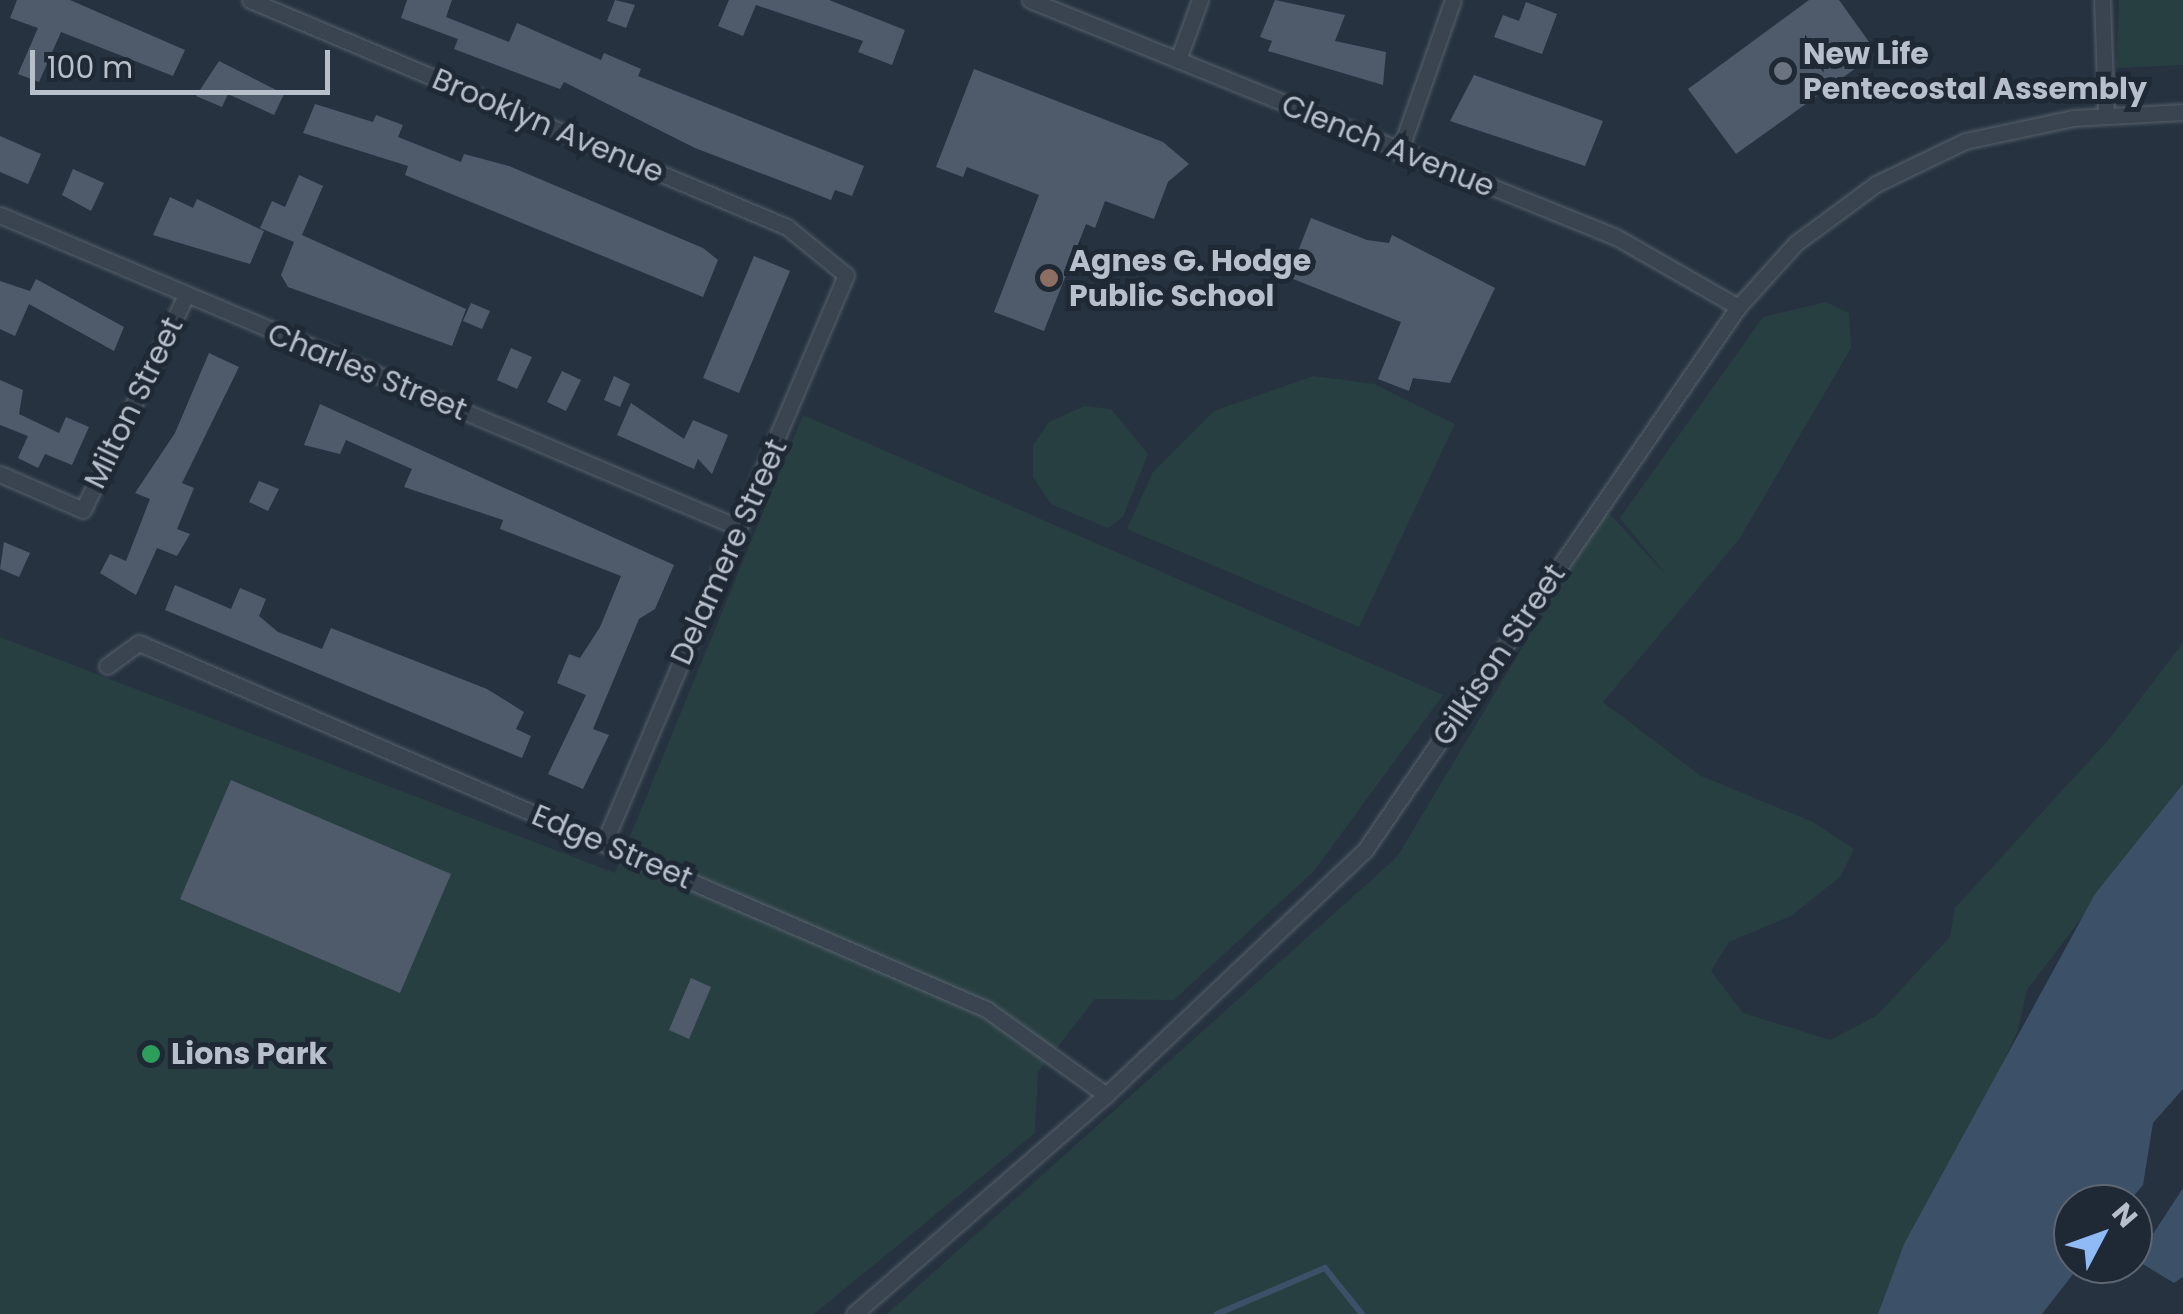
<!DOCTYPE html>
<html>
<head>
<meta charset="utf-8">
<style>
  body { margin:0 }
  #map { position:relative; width:2183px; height:1314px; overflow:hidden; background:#263240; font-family:Poppins,sans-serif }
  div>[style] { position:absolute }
  .green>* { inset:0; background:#283f41 }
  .water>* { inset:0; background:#3c5068 }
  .stream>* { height:6px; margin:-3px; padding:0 3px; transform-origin:3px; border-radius:3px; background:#3c5068 }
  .building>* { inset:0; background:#4f5b6b }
  .roads { filter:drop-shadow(0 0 2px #58626d) drop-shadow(0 0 2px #58626d) }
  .minor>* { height:15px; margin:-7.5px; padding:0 7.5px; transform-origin:7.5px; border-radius:7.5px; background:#3a4450 }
  .dots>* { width:28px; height:28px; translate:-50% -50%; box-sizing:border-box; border:5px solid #1f2935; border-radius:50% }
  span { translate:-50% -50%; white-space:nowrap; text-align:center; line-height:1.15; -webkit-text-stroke:10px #1f2935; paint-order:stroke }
  .poi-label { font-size:30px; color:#b7bfca; font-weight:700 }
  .left { translate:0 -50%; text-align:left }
  .street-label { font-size:30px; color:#b7bfca }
  .north { position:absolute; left:2053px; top:1184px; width:100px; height:100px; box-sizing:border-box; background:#1f2935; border:2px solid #5c6571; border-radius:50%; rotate:49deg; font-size:28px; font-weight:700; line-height:40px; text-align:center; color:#b7bfca }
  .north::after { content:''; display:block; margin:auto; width:35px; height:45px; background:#90baf6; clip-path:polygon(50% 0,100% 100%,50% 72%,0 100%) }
  .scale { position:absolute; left:30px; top:50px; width:300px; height:45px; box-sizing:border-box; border:5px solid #b7bfca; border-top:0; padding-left:12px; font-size:30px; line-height:35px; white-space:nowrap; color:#b7bfca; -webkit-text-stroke:8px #1f2935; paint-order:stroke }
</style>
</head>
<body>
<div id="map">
  <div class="green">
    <div style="clip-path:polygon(2119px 0,2183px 0,2183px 65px,2116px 68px)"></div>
    <div style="clip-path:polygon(1826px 302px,1849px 313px,1851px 348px,1740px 538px,1603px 702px,1701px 776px,1813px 822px,1854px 849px,1840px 877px,1791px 916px,1729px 942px,1711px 971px,1743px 1013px,1830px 1040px,1876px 1016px,1950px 937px,1955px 908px,2111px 737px,2183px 643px,2183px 784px,2027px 990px,2018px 1030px,1960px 1156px,1904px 1244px,1878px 1314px,887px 1314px,1397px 857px,1605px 509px,1668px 577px,1620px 518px,1763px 317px)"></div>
    <div style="clip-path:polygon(1313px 376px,1374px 384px,1455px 424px,1359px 627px,1127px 529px,1153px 472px,1214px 411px)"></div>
    <div style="clip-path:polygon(1084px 406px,1111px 409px,1148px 454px,1123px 517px,1108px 528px,1051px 504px,1033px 477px,1033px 445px,1049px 422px)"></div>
    <div style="clip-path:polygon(803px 415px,1443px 695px,1314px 871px,1174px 1000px,1095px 999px,1038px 1072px,1035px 1133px,814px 1314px,0 1314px,0 637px,615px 873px)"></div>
  </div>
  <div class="water">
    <div style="clip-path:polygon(2183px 784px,2183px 1089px,2153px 1123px,2143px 1185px,2127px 1204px,2073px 1204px,2073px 1264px,2081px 1264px,2042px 1314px,1878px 1314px,1904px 1244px,2095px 894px)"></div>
    <div style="clip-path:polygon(2183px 1188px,2183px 1277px,2174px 1283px,2136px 1260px)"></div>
  </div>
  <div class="stream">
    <div style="left:1217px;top:1314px;width:117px;rotate:-23.1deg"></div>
    <div style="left:1325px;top:1268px;width:59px;rotate:51.2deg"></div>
  </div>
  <div class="building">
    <div style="clip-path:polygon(17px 0,70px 0,185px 50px,173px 76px,61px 32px,39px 82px,18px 74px,38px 28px,10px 18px)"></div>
    <div style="clip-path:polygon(407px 0,452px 0,446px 17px,509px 42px,517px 23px,601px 60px,604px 53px,641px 69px,638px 76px,864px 166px,852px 196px,835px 190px,831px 200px,695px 148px,564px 82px,560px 89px,454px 49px,458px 39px,401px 18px)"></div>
    <div style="clip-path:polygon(615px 0,635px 5px,626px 28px,607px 21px)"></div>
    <div style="clip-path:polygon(729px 0,829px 0,905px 30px,892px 65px,858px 52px,863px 41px,756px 5px,743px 36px,718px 26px)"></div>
    <div style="clip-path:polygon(1275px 0,1345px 15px,1335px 41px,1386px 52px,1383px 85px,1268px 51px,1272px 41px,1260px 37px)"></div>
    <div style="clip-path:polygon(1809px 0,1839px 0,1877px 53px,1736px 154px,1688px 89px)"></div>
    <div style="clip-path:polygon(1526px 2px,1557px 14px,1542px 54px,1494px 37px,1503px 15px,1519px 21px)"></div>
    <div style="clip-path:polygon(219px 61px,284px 94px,274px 115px,228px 94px,222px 107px,196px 96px)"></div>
    <div style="clip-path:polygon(974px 69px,1163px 142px,1189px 164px,1168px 182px,1154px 219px,1105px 201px,1095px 228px,1086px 224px,1044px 331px,994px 312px,1039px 195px,967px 167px,963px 177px,936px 167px)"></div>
    <div style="clip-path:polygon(1474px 75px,1603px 121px,1585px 166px,1450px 121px)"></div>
    <div style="clip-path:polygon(315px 104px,373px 122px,376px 115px,403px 125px,398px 137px,461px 162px,464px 154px,509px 166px,703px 248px,718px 260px,703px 297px,405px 175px,408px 166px,303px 133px)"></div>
    <div style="clip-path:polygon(0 136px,41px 154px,28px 184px,0 172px)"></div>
    <div style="clip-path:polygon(73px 169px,104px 183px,91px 211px,62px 195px)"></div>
    <div style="clip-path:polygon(299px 175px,323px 186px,302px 235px,466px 309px,452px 346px,288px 287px,281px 275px,294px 242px,260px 228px,272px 201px,285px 207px)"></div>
    <div style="clip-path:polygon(170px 197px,193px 208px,197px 199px,264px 231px,250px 264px,153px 235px)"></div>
    <div style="clip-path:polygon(1311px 218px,1367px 240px,1389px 243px,1392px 235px,1495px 288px,1450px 383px,1413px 378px,1409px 391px,1378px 379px,1401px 322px,1288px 277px)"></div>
    <div style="clip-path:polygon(754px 256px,790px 271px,739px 393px,703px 378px)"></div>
    <div style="clip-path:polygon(36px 279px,124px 327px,114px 351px,29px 304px,15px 336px,0 329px,0 281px,30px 291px)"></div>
    <div style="clip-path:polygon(471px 303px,490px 311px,482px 329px,463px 321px)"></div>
    <div style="clip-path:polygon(511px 348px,532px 357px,517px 389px,497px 380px)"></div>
    <div style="clip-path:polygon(209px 353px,239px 367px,182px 483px,194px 488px,177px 529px,190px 534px,177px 556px,157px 548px,136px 595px,100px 573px,110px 554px,126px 561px,150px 499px,135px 493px,175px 433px)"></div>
    <div style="clip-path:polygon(562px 371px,581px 380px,566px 411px,547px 402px)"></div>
    <div style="clip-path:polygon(614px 376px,630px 384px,620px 407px,604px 400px)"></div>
    <div style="clip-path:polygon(0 380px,23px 390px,19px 414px,59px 433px,66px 417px,89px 427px,72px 465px,45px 454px,38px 468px,18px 458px,28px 436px,0 425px)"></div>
    <div style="clip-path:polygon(631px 403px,684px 439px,693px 420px,728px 435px,712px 474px,698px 459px,694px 469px,617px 435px)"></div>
    <div style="clip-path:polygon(320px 404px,674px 565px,655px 609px,639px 619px,593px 729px,609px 735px,583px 789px,548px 774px,586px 695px,557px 683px,569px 654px,580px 658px,600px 627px,621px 576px,500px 529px,503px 520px,404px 487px,412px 469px,346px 440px,340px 454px,304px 445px)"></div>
    <div style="clip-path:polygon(259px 481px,279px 489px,268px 511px,249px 502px)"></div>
    <div style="clip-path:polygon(4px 542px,30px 553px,19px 577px,0 569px)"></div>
    <div style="clip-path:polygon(175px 585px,231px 609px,240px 588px,266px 599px,259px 616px,278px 632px,322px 649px,331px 628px,487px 689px,524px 712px,516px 729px,531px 736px,522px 758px,165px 610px)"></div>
    <div style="clip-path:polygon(231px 780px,451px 874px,400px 993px,180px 899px)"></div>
    <div style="clip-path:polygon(691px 978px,711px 987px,689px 1039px,669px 1030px)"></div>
  </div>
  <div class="roads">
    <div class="minor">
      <div style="left:250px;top:0;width:583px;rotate:22.91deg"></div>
      <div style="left:787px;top:227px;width:76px;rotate:39.1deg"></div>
      <div style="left:846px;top:275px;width:617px;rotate:113.08deg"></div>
      <div style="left:1030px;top:0;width:632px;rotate:22.02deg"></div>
      <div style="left:1616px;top:237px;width:141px;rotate:29.8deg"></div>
      <div style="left:2102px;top:0;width:115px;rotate:88deg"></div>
      <div style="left:1178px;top:60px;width:64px;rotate:-69.9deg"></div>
      <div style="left:1399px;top:153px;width:162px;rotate:-70.6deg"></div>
      <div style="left:0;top:215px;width:798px;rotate:22.93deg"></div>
      <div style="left:0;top:474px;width:90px;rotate:23.4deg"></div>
      <div style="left:83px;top:510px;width:236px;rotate:-64.4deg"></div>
      <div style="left:107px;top:666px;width:39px;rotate:-36deg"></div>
      <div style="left:139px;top:643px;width:923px;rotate:23.37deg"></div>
      <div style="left:986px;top:1009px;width:148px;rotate:35.6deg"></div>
      <div style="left:854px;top:1314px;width:334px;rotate:-41deg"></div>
      <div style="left:1106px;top:1095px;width:357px;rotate:-43.4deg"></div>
      <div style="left:1365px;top:850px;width:659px;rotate:-55.51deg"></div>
      <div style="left:1738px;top:307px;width:86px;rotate:-47.8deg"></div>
      <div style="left:1796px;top:243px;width:99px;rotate:-36.4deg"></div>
      <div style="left:1876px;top:184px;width:99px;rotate:-25.8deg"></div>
      <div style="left:1965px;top:141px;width:110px;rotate:-12deg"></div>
      <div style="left:2073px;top:118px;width:110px;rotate:-3.1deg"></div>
    </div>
  </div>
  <div class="dots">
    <div style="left:1783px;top:71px;background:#6b7280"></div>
    <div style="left:1049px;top:278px;background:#8d6e63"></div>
    <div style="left:151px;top:1054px;background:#2e9e5b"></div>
  </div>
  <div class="poi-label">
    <span class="left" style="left:1803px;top:71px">New Life<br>Pentecostal Assembly</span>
    <span class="left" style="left:1069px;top:278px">Agnes G. Hodge<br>Public School</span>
    <span class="left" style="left:171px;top:1054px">Lions Park</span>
  </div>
  <div class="street-label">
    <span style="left:548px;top:126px;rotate:23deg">Brooklyn Avenue</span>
    <span style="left:1388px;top:146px;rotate:22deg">Clench Avenue</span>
    <span style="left:367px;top:372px;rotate:22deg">Charles Street</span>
    <span style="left:134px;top:403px;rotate:-64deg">Milton Street</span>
    <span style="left:729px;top:552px;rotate:-66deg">Delamere Street</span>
    <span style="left:1499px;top:655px;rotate:-56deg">Gilkison Street</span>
    <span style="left:612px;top:847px;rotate:23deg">Edge Street</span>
  </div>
  <div class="north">N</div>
  <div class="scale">100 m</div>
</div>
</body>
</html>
